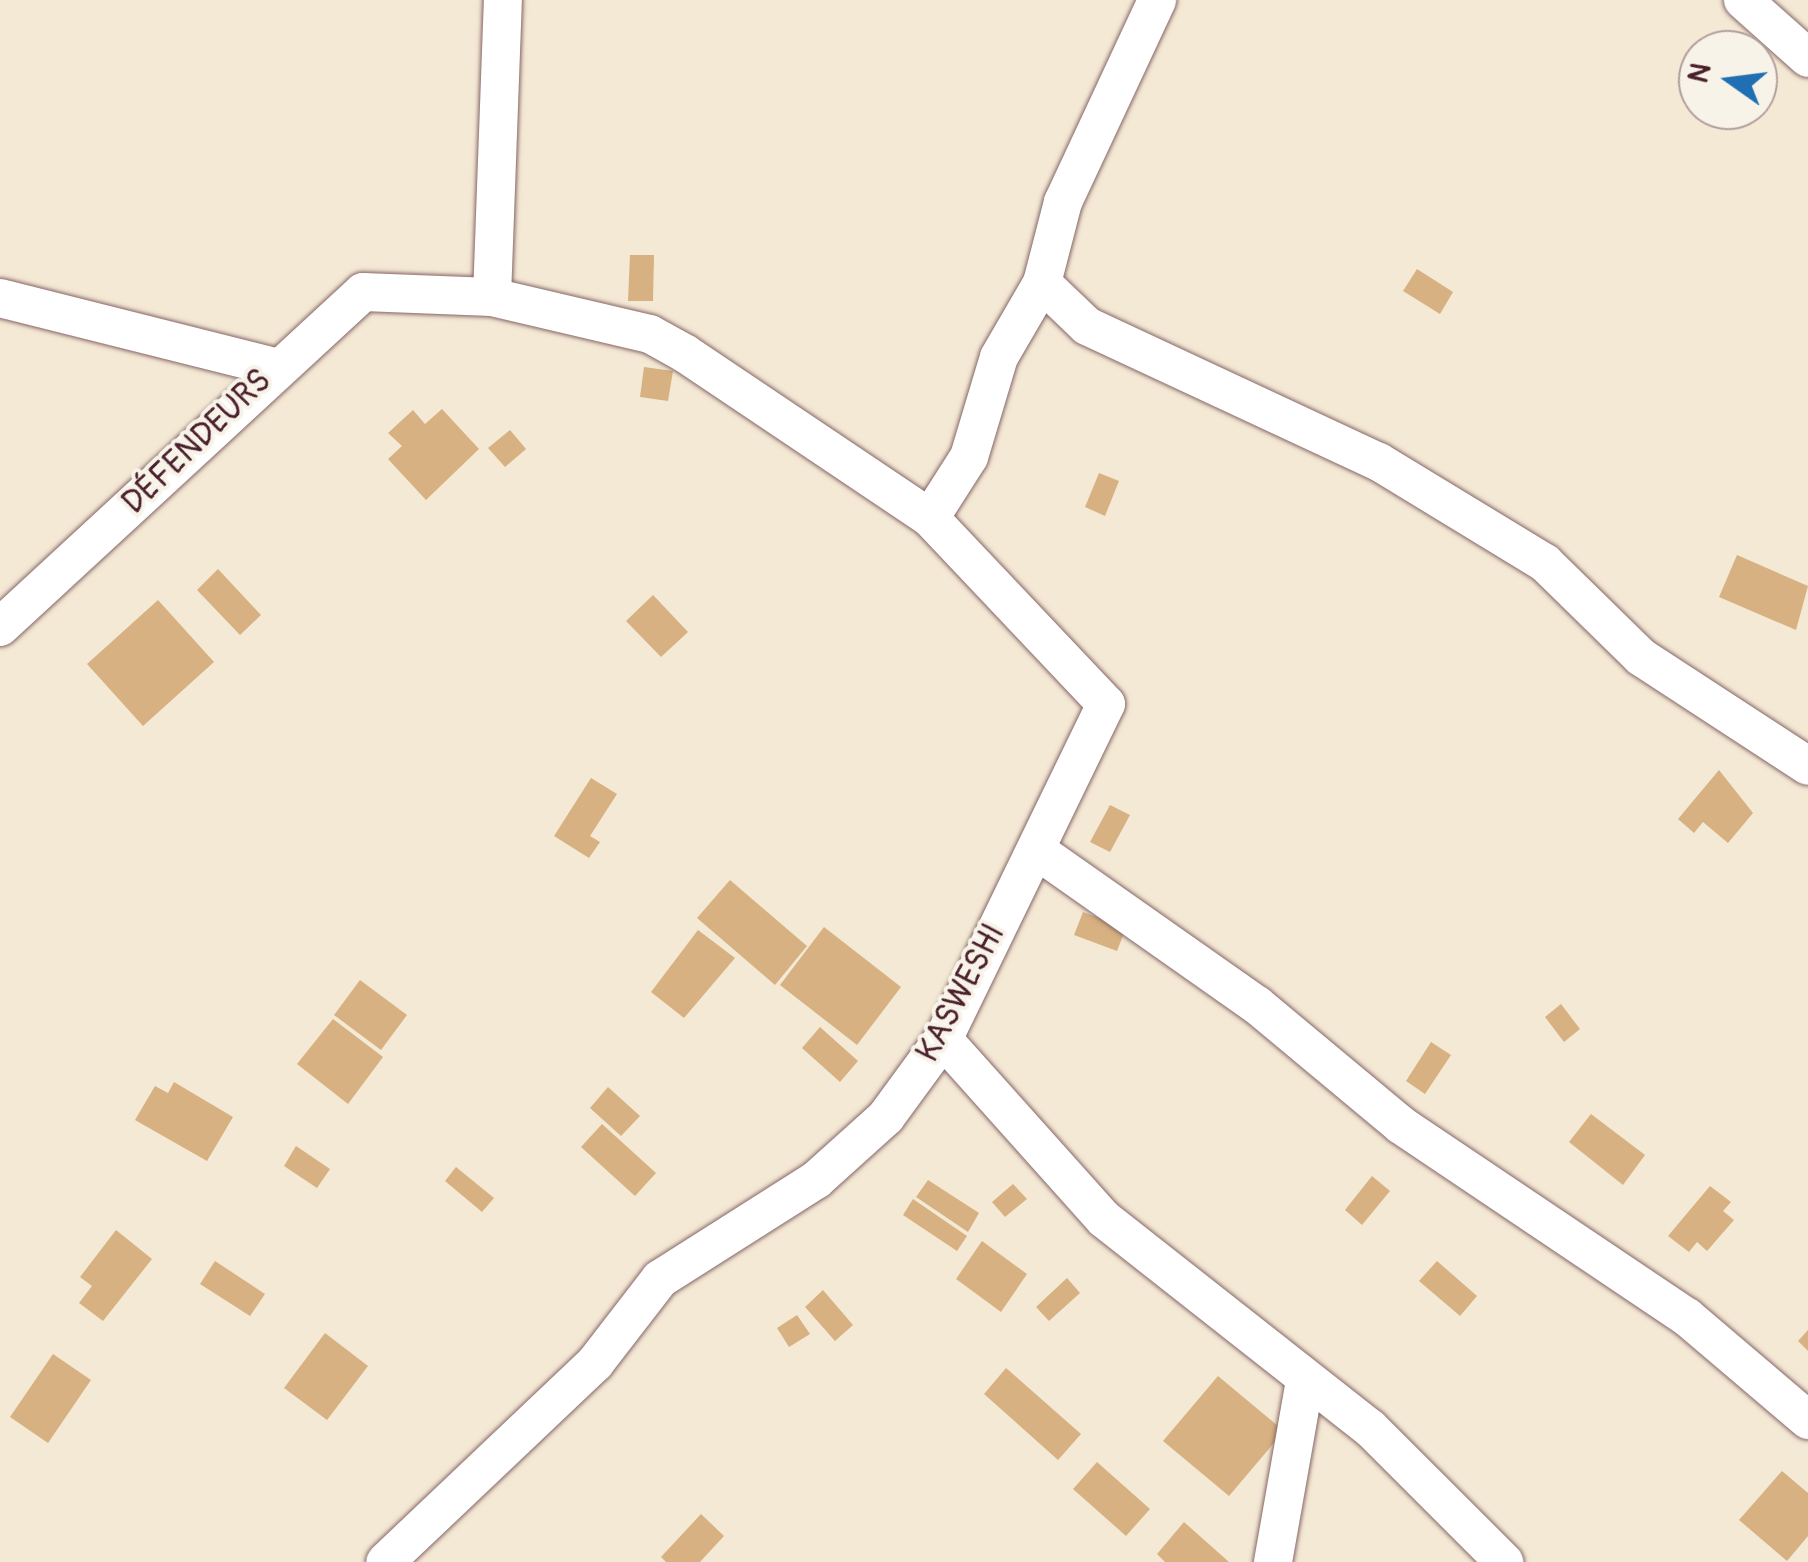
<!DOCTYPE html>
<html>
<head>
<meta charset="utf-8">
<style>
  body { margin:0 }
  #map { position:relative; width:1808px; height:1562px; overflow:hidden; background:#f4e9d5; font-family:Pangolin,sans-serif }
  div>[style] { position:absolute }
  .building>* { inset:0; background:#d7b181 }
  .roads { filter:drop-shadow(0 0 2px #866666) drop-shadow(0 0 2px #866666) }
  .minor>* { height:38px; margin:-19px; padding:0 19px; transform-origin:19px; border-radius:19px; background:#fff }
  span { translate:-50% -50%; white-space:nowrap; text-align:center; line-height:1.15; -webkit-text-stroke:8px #f7f3e8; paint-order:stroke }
  .street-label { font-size:32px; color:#4a1f2b }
  .north { position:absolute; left:1678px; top:30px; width:100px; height:100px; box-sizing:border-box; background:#f7f3e8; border:2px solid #b29e9c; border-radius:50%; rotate:284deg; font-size:28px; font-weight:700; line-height:40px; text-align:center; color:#4a1f2b }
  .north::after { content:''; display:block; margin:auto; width:35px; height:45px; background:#1f6fb2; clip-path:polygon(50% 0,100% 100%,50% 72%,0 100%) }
</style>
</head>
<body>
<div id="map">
  <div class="building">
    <div style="clip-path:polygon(630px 255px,654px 255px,653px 301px,628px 301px)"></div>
    <div style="clip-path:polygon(1417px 269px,1453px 292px,1440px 314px,1403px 291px)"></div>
    <div style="clip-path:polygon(644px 367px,673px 371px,668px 401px,640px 397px)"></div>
    <div style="clip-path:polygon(442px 409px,479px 449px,426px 500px,388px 459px,402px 446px,388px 433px,413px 410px,425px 424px)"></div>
    <div style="clip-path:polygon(510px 430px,526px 449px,505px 467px,488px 448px)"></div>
    <div style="clip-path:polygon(1099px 473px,1119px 481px,1105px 516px,1085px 507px)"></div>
    <div style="clip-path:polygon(1737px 555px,1808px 586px,1796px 630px,1719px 597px)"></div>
    <div style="clip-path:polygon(218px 569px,261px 615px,240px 635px,197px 590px)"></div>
    <div style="clip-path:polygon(653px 595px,688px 632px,661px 657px,626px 621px)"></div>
    <div style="clip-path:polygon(158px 600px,214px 662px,143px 726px,87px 664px)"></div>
    <div style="clip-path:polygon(1719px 770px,1753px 813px,1728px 843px,1703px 822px,1694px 833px,1678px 819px)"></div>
    <div style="clip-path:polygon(591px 778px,617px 794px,590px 836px,600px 842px,589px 858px,554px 836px)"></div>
    <div style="clip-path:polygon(1110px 805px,1130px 815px,1110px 852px,1090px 842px)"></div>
    <div style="clip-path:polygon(730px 880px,807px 946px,775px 985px,697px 918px)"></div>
    <div style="clip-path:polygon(1083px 912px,1126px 928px,1117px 951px,1074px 935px)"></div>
    <div style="clip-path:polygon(824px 927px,901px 987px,857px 1045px,780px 985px)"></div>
    <div style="clip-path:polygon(698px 930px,735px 958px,684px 1018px,651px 992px)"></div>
    <div style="clip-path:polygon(360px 980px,407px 1015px,381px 1050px,334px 1015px)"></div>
    <div style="clip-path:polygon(1561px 1004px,1580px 1029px,1564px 1042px,1545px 1017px)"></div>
    <div style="clip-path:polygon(333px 1019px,383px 1057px,348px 1104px,297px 1064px)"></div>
    <div style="clip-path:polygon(820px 1027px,858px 1061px,840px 1082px,802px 1048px)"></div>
    <div style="clip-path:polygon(1431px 1042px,1451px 1055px,1425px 1094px,1406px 1081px)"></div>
    <div style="clip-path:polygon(174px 1082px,233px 1117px,207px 1161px,135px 1120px,155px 1086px,168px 1093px)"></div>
    <div style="clip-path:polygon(608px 1087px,640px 1116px,621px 1136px,590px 1108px)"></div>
    <div style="clip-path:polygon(1591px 1114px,1645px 1155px,1623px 1185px,1569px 1142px)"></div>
    <div style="clip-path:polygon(602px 1124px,656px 1173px,635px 1196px,581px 1147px)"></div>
    <div style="clip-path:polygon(296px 1146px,330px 1169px,317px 1188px,284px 1166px)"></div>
    <div style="clip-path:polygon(456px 1167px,494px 1198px,482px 1212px,445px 1181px)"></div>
    <div style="clip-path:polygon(1372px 1176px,1390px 1191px,1362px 1225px,1345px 1210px)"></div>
    <div style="clip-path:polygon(928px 1180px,979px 1213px,968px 1232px,916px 1197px)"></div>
    <div style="clip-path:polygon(1013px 1184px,1027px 1199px,1005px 1217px,992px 1202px)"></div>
    <div style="clip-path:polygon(1710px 1186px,1731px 1202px,1723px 1211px,1734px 1220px,1707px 1251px,1697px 1242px,1689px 1252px,1668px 1236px)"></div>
    <div style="clip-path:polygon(913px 1199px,967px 1236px,957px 1251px,903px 1215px)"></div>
    <div style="clip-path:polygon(116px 1230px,152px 1259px,103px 1321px,79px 1303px,92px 1286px,80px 1277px)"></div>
    <div style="clip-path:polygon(982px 1241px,1027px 1274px,1001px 1312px,956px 1279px)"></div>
    <div style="clip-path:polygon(215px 1261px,265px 1294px,250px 1316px,200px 1284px)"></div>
    <div style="clip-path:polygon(1437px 1261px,1477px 1296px,1460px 1316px,1419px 1281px)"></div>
    <div style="clip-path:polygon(1067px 1278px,1080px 1293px,1049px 1321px,1036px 1307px)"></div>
    <div style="clip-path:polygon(823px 1290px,853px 1325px,835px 1341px,805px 1307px)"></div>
    <div style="clip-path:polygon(797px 1315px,810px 1334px,789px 1347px,777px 1328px)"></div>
    <div style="clip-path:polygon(1808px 1330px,1808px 1351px,1798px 1341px)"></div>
    <div style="clip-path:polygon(325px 1333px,368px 1366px,327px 1420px,284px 1388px)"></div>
    <div style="clip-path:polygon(53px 1354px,91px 1380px,48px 1443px,10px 1417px)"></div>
    <div style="clip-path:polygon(1006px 1368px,1081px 1434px,1058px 1460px,984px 1394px)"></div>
    <div style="clip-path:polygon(1218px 1376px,1284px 1431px,1229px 1496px,1163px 1441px)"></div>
    <div style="clip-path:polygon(1097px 1462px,1150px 1509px,1126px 1536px,1073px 1489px)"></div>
    <div style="clip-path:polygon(1782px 1471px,1808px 1493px,1808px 1536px,1787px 1561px,1739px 1520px)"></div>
    <div style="clip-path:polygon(701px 1514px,724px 1536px,700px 1562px,666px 1562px,661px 1557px)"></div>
    <div style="clip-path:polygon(1184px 1522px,1229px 1562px,1165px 1562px,1157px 1554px)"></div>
  </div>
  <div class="roads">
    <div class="minor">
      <div style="left:1743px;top:0;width:87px;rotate:41.7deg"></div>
      <div style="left:1042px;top:283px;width:62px;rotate:43.7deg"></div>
      <div style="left:1087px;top:326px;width:322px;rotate:25deg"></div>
      <div style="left:1379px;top:462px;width:194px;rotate:31.3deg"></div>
      <div style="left:1545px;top:563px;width:134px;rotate:44.4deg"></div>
      <div style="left:1641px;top:657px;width:199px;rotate:33.1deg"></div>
      <div style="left:492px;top:297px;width:297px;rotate:-87.9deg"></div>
      <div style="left:0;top:298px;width:288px;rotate:14.1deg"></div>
      <div style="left:930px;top:518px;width:72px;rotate:-57.4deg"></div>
      <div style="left:969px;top:457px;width:104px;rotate:-73.3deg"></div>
      <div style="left:999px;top:357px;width:86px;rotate:-59.8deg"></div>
      <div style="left:1042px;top:283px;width:84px;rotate:-75.5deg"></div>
      <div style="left:1063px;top:202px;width:223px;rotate:-65deg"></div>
      <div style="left:0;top:627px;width:494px;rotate:-42.7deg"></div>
      <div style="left:363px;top:292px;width:129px;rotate:2.2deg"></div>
      <div style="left:492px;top:297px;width:162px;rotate:13.2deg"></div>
      <div style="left:650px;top:334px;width:41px;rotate:29.1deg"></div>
      <div style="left:686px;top:354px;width:294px;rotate:33.9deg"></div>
      <div style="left:930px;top:518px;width:256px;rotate:46.6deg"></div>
      <div style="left:1106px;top:704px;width:373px;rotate:115.9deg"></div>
      <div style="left:943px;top:1039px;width:97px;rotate:126.2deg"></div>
      <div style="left:886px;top:1117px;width:94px;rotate:138deg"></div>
      <div style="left:816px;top:1180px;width:185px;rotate:147.6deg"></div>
      <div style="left:660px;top:1279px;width:106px;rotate:127.7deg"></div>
      <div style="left:595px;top:1363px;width:289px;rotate:136.5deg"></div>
      <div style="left:1039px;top:852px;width:266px;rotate:35.1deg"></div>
      <div style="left:1257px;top:1005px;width:187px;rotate:39.8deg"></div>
      <div style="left:1401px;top:1125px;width:344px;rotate:33.9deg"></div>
      <div style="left:1687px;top:1317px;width:159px;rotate:40.4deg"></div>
      <div style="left:943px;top:1039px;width:241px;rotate:48.2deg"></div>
      <div style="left:1104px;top:1219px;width:338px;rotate:38.2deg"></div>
      <div style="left:1370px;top:1428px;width:190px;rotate:45deg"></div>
      <div style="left:1273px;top:1562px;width:185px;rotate:-80deg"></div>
    </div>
  </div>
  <div class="street-label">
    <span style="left:197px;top:442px;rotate:-44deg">DÉFENDEURS</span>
    <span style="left:961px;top:993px;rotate:-62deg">KASWESHI</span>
  </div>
  <div class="north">N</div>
</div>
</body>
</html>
